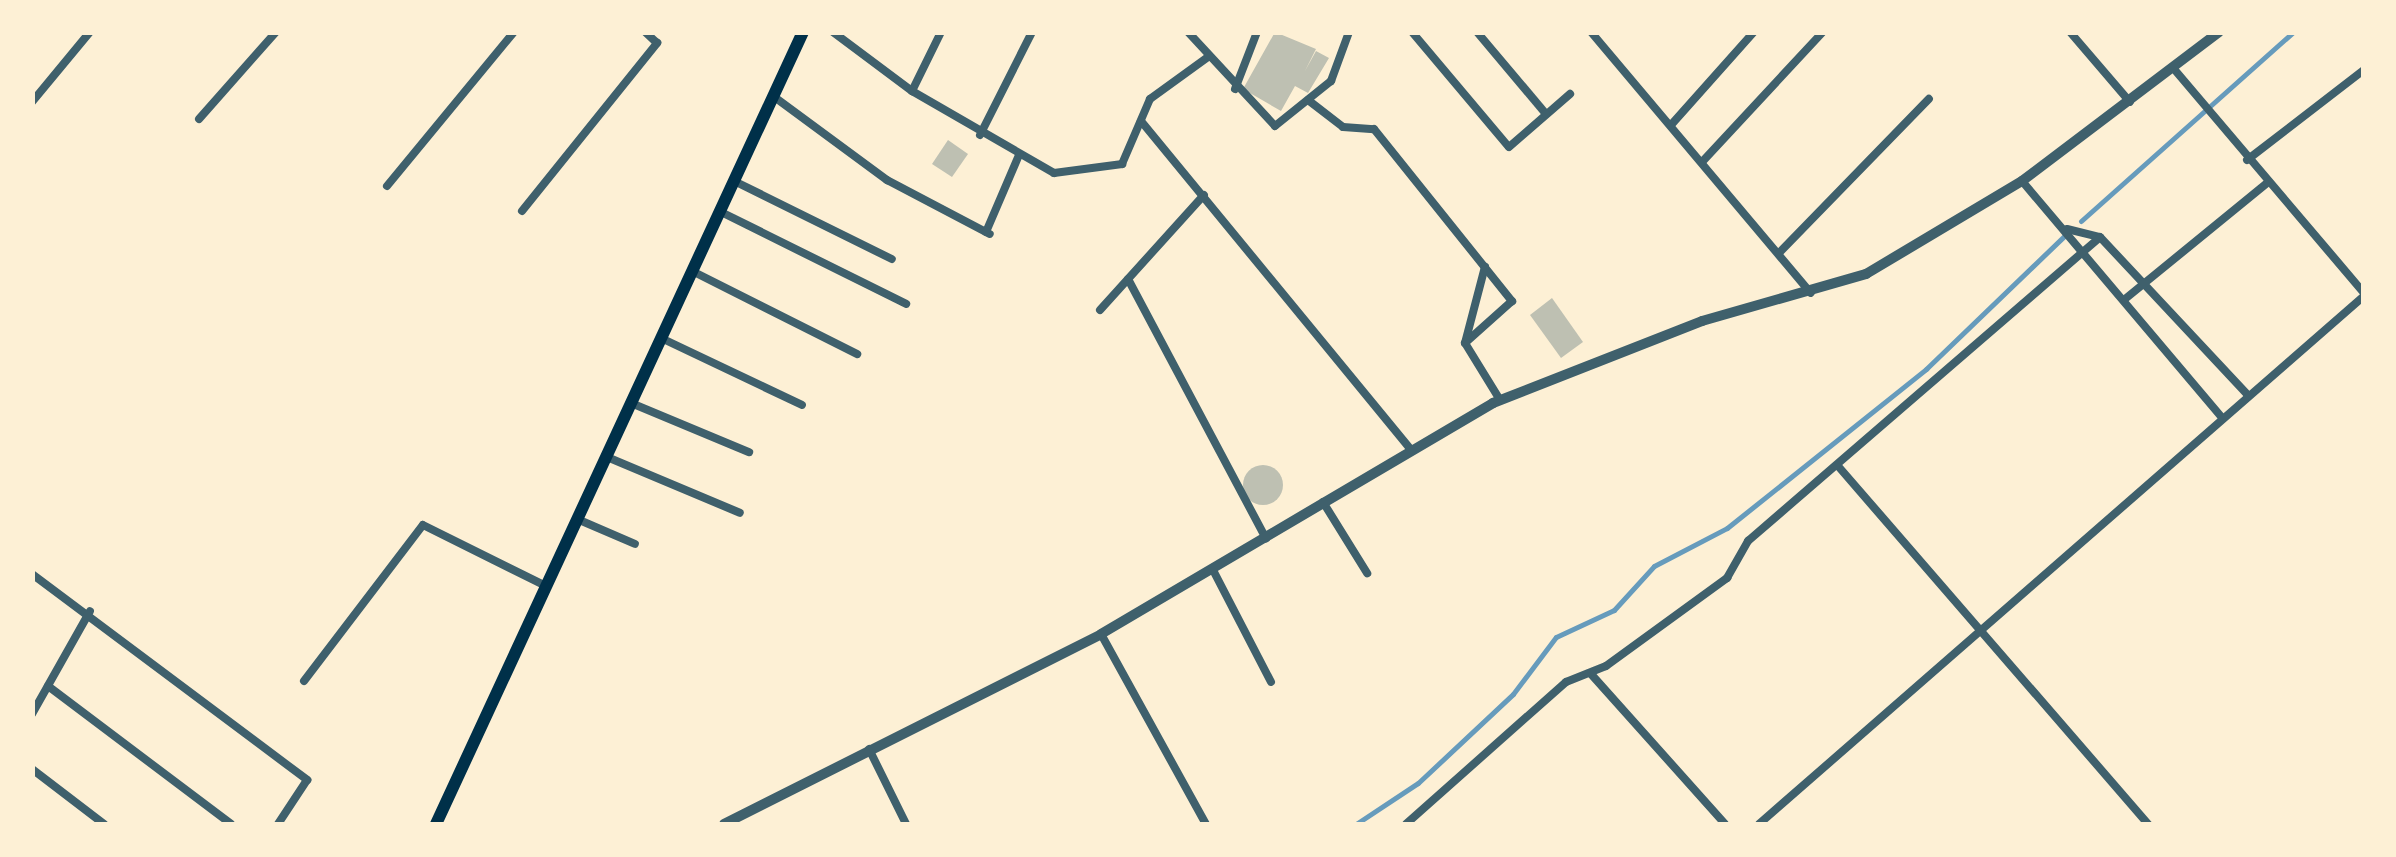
<!DOCTYPE html>
<html>
<head>
<meta charset="utf-8">
<style>
  body { margin:0 }
  #map { position:relative; width:2396px; height:857px; overflow:hidden; background:#fdf0d5; font-family:Barlow,sans-serif }
  div>[style] { position:absolute }
  .stream>* { height:5px; margin:-2.5px; padding:0 2.5px; transform-origin:2.5px; border-radius:2.5px; background:#669bbc }
  .building>* { inset:0; background:#bec0b2 }
  .round { border-radius:50% }
  .minor>* { height:8px; margin:-4px; padding:0 4px; transform-origin:4px; border-radius:4px; background:#3f606c }
  .tertiary>* { height:10px; margin:-5px; padding:0 5px; transform-origin:5px; border-radius:5px; background:#3f606c }
  .primary>* { height:12px; margin:-6px; padding:0 6px; transform-origin:6px; border-radius:6px; background:#003049 }
  span { translate:-50% -50%; white-space:nowrap; text-align:center; line-height:1.15; -webkit-text-stroke:10px #fdf0d5; paint-order:stroke }
  .frame { position:absolute; inset:0; border:35px solid #fdf0d5; pointer-events:none }
</style>
</head>
<body>
<div id="map">
  <div class="stream">
    <div style="left:2081px;top:221px;width:284px;rotate:-41.7deg"></div>
    <div style="left:1356px;top:824px;width:74px;rotate:-33.5deg"></div>
    <div style="left:1418px;top:783px;width:130px;rotate:-43.1deg"></div>
    <div style="left:1513px;top:694px;width:71px;rotate:-53deg"></div>
    <div style="left:1556px;top:637px;width:64px;rotate:-25deg"></div>
    <div style="left:1614px;top:610px;width:59px;rotate:-47.7deg"></div>
    <div style="left:1654px;top:566px;width:82px;rotate:-27.5deg"></div>
    <div style="left:1727px;top:528px;width:255px;rotate:-38.6deg"></div>
    <div style="left:1926px;top:369px;width:192px;rotate:-43.9deg"></div>
  </div>
  <div class="building">
    <div style="clip-path:polygon(1275px 32px,1316px 49px,1305px 71px,1316px 51px,1329px 58px,1308px 93px,1295px 86px,1281px 111px,1243px 89px)"></div>
    <div style="clip-path:polygon(948px 140px,968px 154px,952px 177px,932px 164px)"></div>
    <div style="clip-path:polygon(1552px 298px,1583px 342px,1561px 358px,1530px 315px)"></div>
    <div class="round" style="left:1243px;top:465px;width:40px;height:40px"></div>
  </div>
  <div class="minor">
    <div style="left:833px;top:32px;width:99px;rotate:36.8deg"></div>
    <div style="left:912px;top:91px;width:164px;rotate:30deg"></div>
    <div style="left:1054px;top:173px;width:69px;rotate:-7.5deg"></div>
    <div style="left:1122px;top:164px;width:71px;rotate:-66.7deg"></div>
    <div style="left:1150px;top:99px;width:72px;rotate:-35.9deg"></div>
    <div style="left:1188px;top:32px;width:128px;rotate:47.2deg"></div>
    <div style="left:1275px;top:126px;width:72px;rotate:-38.8deg"></div>
    <div style="left:1331px;top:81px;width:52px;rotate:-69.8deg"></div>
    <div style="left:1412px;top:32px;width:150px;rotate:49.9deg"></div>
    <div style="left:1509px;top:147px;width:81px;rotate:-41deg"></div>
    <div style="left:1477px;top:32px;width:107px;rotate:49.9deg"></div>
    <div style="left:1591px;top:32px;width:341px;rotate:49.9deg"></div>
    <div style="left:2070px;top:32px;width:92px;rotate:49.4deg"></div>
    <div style="left:2174px;top:69px;width:294px;rotate:49.7deg"></div>
    <div style="left:1235px;top:89px;width:61px;rotate:-68.9deg"></div>
    <div style="left:912px;top:91px;width:66px;rotate:-63.8deg"></div>
    <div style="left:773px;top:96px;width:142px;rotate:36.4deg"></div>
    <div style="left:887px;top:180px;width:116px;rotate:27.7deg"></div>
    <div style="left:1308px;top:100px;width:44px;rotate:37.6deg"></div>
    <div style="left:1343px;top:127px;width:31px;rotate:4deg"></div>
    <div style="left:1374px;top:129px;width:221px;rotate:51.3deg"></div>
    <div style="left:1512px;top:301px;width:63px;rotate:138.2deg"></div>
    <div style="left:1465px;top:343px;width:67px;rotate:58.4deg"></div>
    <div style="left:32px;top:102px;width:91px;rotate:-50.4deg"></div>
    <div style="left:199px;top:119px;width:116px;rotate:-48.5deg"></div>
    <div style="left:1141px;top:121px;width:422px;rotate:50.6deg"></div>
    <div style="left:1671px;top:125px;width:125px;rotate:-48.3deg"></div>
    <div style="left:980px;top:135px;width:115px;rotate:-63.2deg"></div>
    <div style="left:2247px;top:160px;width:148px;rotate:-37.6deg"></div>
    <div style="left:1702px;top:162px;width:178px;rotate:-47.1deg"></div>
    <div style="left:734px;top:181px;width:176px;rotate:26.3deg"></div>
    <div style="left:2022px;top:181px;width:310px;rotate:49.8deg"></div>
    <div style="left:387px;top:186px;width:200px;rotate:-50.5deg"></div>
    <div style="left:522px;top:211px;width:216px;rotate:-51.2deg"></div>
    <div style="left:657px;top:43px;width:16px;rotate:-137deg"></div>
    <div style="left:719px;top:211px;width:209px;rotate:26.4deg"></div>
    <div style="left:2067px;top:229px;width:34px;rotate:14deg"></div>
    <div style="left:2100px;top:237px;width:215px;rotate:46.9deg"></div>
    <div style="left:986px;top:232px;width:84px;rotate:-66.8deg"></div>
    <div style="left:1779px;top:253px;width:215px;rotate:-45.8deg"></div>
    <div style="left:692px;top:271px;width:185px;rotate:26.7deg"></div>
    <div style="left:1128px;top:279px;width:294px;rotate:62deg"></div>
    <div style="left:2125px;top:299px;width:182px;rotate:-39.2deg"></div>
    <div style="left:1100px;top:310px;width:155px;rotate:-47.9deg"></div>
    <div style="left:661px;top:338px;width:156px;rotate:25.4deg"></div>
    <div style="left:1465px;top:343px;width:79px;rotate:-75.3deg"></div>
    <div style="left:631px;top:403px;width:128px;rotate:22.6deg"></div>
    <div style="left:607px;top:457px;width:144px;rotate:22.8deg"></div>
    <div style="left:1838px;top:466px;width:474px;rotate:49.1deg"></div>
    <div style="left:1323px;top:502px;width:84px;rotate:58.2deg"></div>
    <div style="left:577px;top:519px;width:63px;rotate:23.3deg"></div>
    <div style="left:1213px;top:570px;width:126px;rotate:62.6deg"></div>
    <div style="left:32px;top:574px;width:344px;rotate:36.8deg"></div>
    <div style="left:307px;top:780px;width:53px;rotate:123.4deg"></div>
    <div style="left:1101px;top:634px;width:217px;rotate:61.1deg"></div>
    <div style="left:1591px;top:674px;width:201px;rotate:48.2deg"></div>
    <div style="left:304px;top:681px;width:196px;rotate:-52.7deg"></div>
    <div style="left:423px;top:525px;width:137px;rotate:26.4deg"></div>
    <div style="left:48px;top:686px;width:229px;rotate:37deg"></div>
    <div style="left:32px;top:714px;width:118px;rotate:-60.6deg"></div>
    <div style="left:869px;top:749px;width:84px;rotate:63.7deg"></div>
    <div style="left:32px;top:769px;width:91px;rotate:37.4deg"></div>
    <div style="left:1406px;top:824px;width:214px;rotate:-41.6deg"></div>
    <div style="left:1566px;top:682px;width:43px;rotate:-21.8deg"></div>
    <div style="left:1606px;top:666px;width:150px;rotate:-36deg"></div>
    <div style="left:1727px;top:578px;width:43px;rotate:-60.4deg"></div>
    <div style="left:1748px;top:541px;width:465px;rotate:-40.8deg"></div>
    <div style="left:1759px;top:824px;width:803px;rotate:-41.11deg"></div>
  </div>
  <div class="tertiary">
    <div style="left:724px;top:824px;width:422px;rotate:-26.7deg"></div>
    <div style="left:1101px;top:634px;width:455px;rotate:-30.5deg"></div>
    <div style="left:1493px;top:403px;width:225px;rotate:-21.4deg"></div>
    <div style="left:1702px;top:321px;width:171px;rotate:-16deg"></div>
    <div style="left:1866px;top:274px;width:182px;rotate:-30.8deg"></div>
    <div style="left:2022px;top:181px;width:247px;rotate:-37.1deg"></div>
  </div>
  <div class="primary">
    <div style="left:436px;top:824px;width:873px;rotate:-65.14deg"></div>
  </div>
  <div class="frame"></div>
</div>
</body>
</html>
